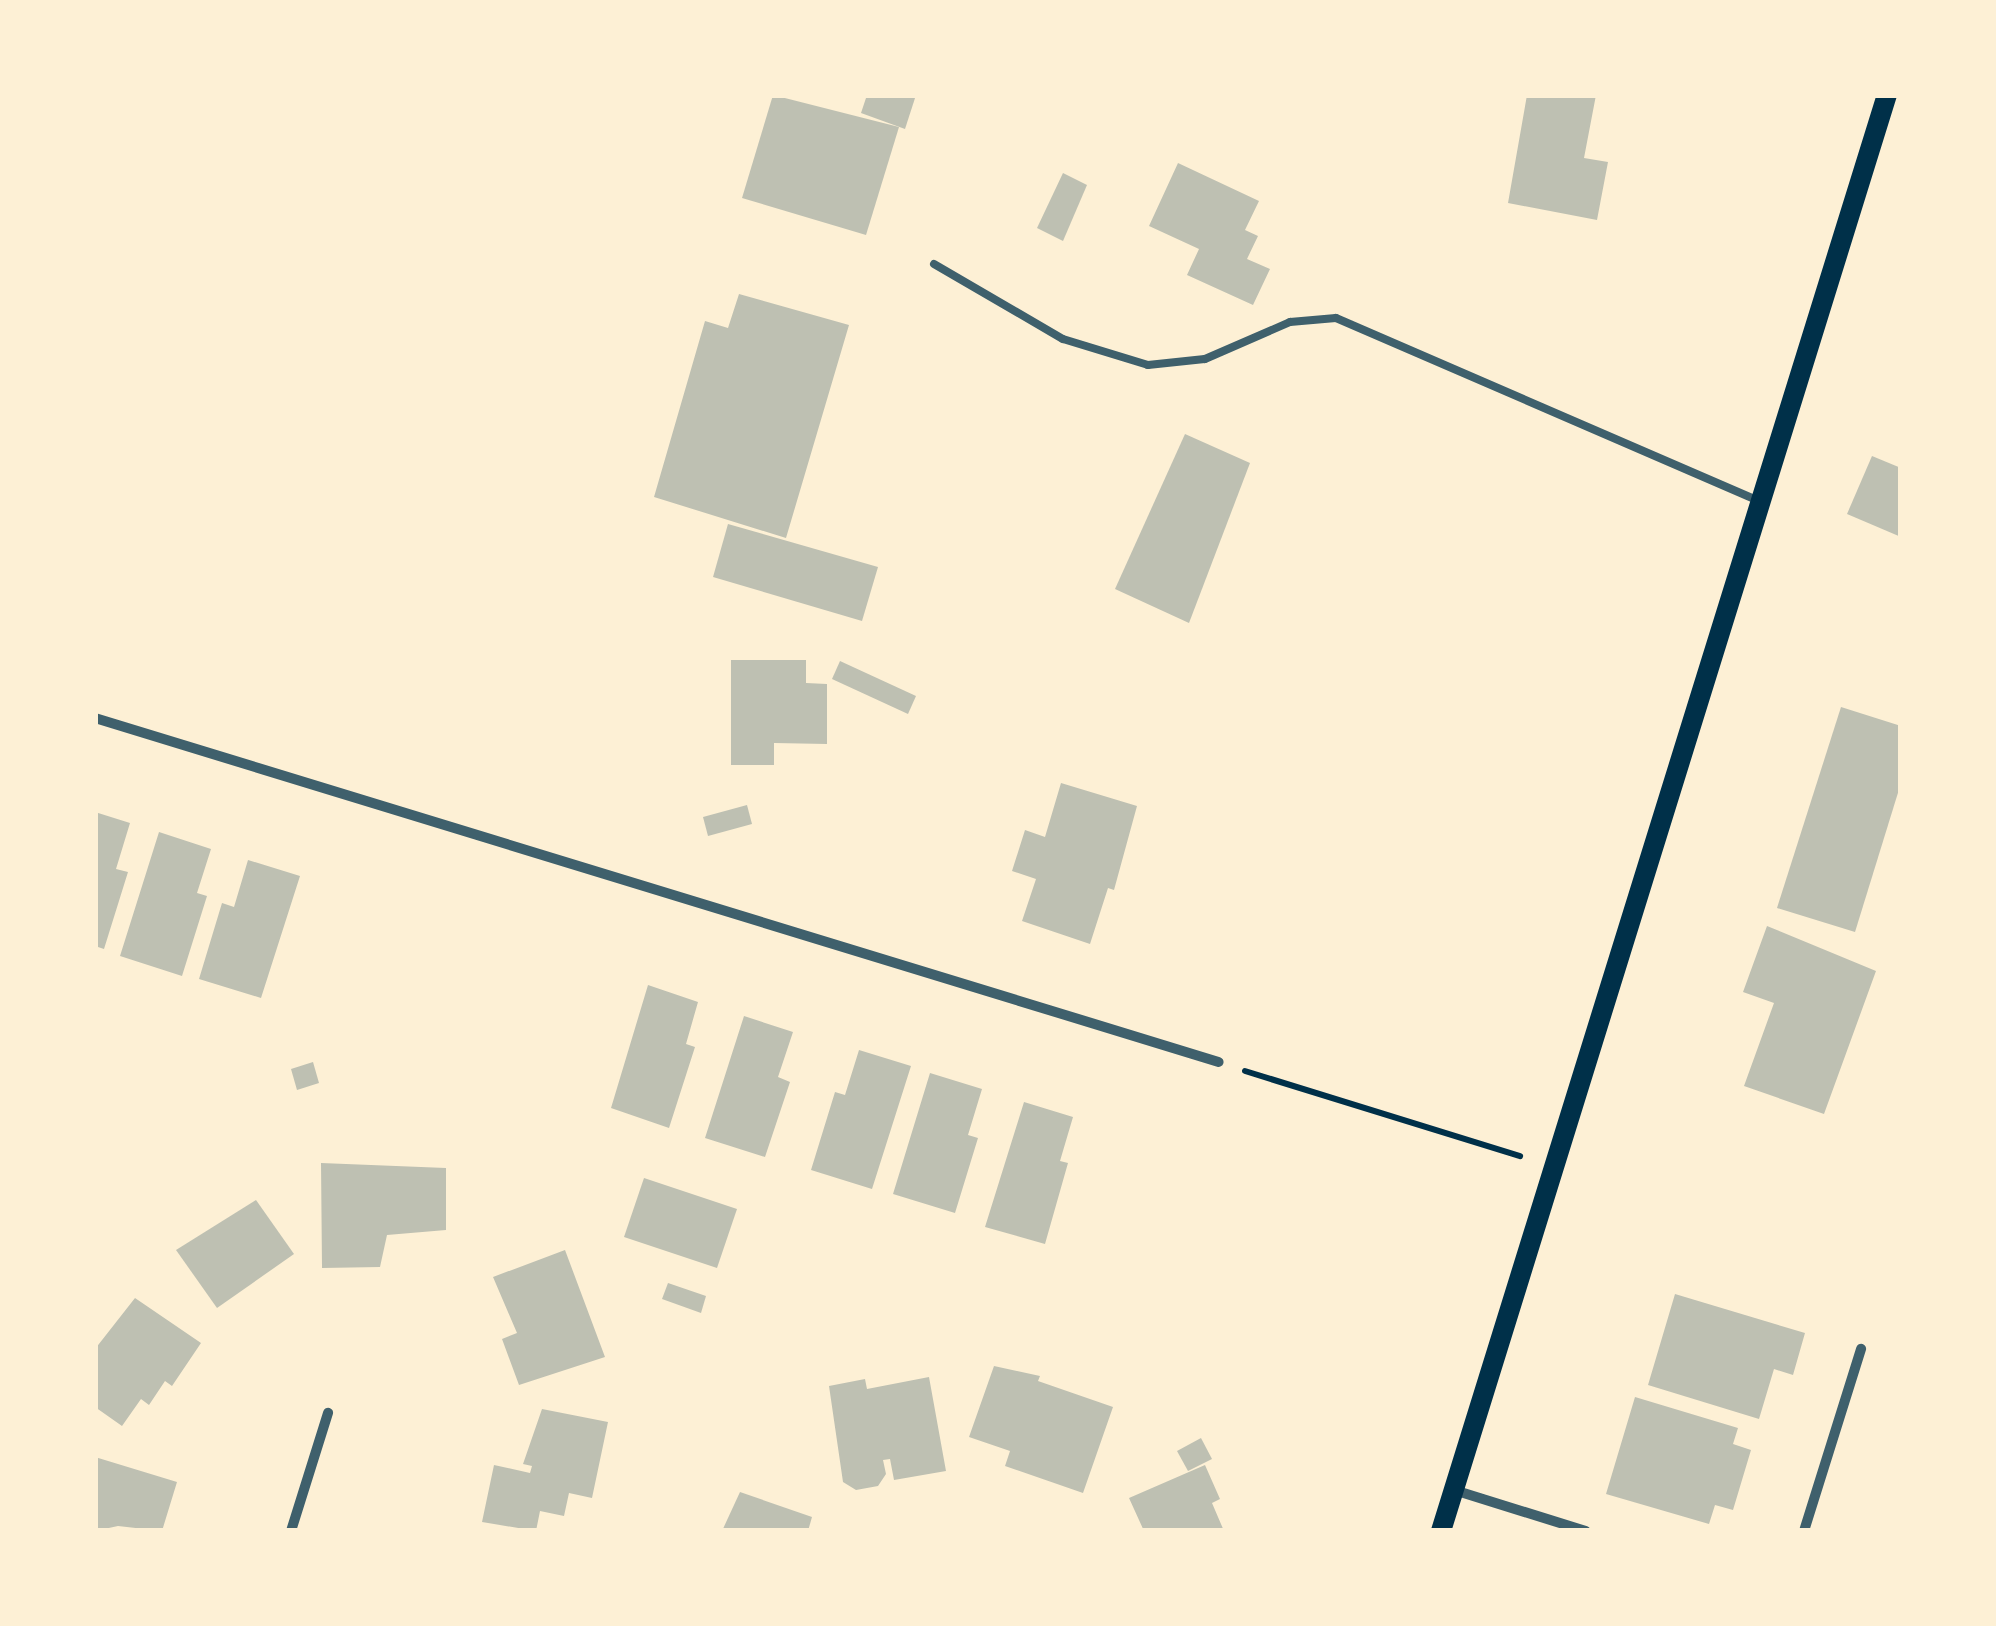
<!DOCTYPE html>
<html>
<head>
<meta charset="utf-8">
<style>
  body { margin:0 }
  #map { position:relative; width:1996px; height:1626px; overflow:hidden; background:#fdf0d5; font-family:"IBM Plex Serif",serif }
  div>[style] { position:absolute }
  .building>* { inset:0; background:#bec0b2 }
  .path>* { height:6px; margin:-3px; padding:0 3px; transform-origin:3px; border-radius:3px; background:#003049 }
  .service>* { height:8px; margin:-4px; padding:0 4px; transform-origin:4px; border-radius:4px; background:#3f606c }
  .minor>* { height:10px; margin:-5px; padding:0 5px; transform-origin:5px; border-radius:5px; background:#3f606c }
  .secondary>* { height:20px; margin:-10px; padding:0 10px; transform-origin:10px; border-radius:10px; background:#003049 }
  span { translate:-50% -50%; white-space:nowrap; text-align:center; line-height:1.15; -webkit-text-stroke:9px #fdf0d5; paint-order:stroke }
  .frame { position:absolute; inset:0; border:98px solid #fdf0d5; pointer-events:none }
</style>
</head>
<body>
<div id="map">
  <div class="building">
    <div style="clip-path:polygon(773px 95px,899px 127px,866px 235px,742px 198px)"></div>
    <div style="clip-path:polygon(867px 95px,916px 95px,905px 129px,861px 113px)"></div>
    <div style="clip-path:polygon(1527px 95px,1596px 95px,1584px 158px,1608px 162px,1597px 220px,1508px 203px)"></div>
    <div style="clip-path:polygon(1178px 163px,1259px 201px,1245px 230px,1258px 236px,1247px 259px,1270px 269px,1253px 305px,1187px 275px,1199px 249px,1149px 226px)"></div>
    <div style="clip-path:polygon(1063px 173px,1087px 185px,1063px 241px,1037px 228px)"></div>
    <div style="clip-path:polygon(739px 294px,849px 325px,786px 538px,654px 497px,705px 321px,728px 328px)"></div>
    <div style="clip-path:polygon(1185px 434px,1250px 463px,1189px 623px,1115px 589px)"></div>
    <div style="clip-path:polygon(1872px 456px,1901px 468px,1901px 537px,1847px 514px)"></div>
    <div style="clip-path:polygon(728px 524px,878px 567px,862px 621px,713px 577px)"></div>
    <div style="clip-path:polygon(731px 660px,806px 660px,806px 683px,827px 684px,827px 744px,774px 743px,774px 765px,731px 765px)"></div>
    <div style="clip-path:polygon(840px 661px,916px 696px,908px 714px,832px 679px)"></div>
    <div style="clip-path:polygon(1841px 707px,1901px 726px,1901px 783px,1855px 932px,1777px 908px)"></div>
    <div style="clip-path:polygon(1061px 783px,1137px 806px,1114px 890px,1108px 888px,1090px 944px,1022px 921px,1036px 879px,1012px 871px,1025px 830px,1045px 837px)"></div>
    <div style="clip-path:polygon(747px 805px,752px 824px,708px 836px,703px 817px)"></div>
    <div style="clip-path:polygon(95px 812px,130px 823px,116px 869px,128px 872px,104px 949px,95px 946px)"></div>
    <div style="clip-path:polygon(159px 832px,211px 849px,197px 893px,207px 896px,182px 976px,120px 956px)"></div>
    <div style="clip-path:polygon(248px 860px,300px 876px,261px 998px,199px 979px,222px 903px,234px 907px)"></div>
    <div style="clip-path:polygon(1767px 926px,1876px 971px,1824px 1114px,1744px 1086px,1774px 1003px,1743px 992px)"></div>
    <div style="clip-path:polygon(648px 985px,698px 1002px,686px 1044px,695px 1047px,669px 1128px,611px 1108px)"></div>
    <div style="clip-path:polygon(744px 1016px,793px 1032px,778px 1077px,790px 1082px,765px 1157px,705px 1138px)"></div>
    <div style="clip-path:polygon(859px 1050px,911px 1066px,872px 1189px,811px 1170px,835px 1092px,845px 1095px)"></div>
    <div style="clip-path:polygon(313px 1062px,319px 1083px,297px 1090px,291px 1069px)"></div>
    <div style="clip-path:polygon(930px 1073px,982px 1089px,968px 1135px,978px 1138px,955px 1213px,893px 1194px)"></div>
    <div style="clip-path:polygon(1024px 1102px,1073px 1117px,1060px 1161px,1068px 1163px,1045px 1244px,985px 1227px)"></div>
    <div style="clip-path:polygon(321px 1163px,446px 1168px,446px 1230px,387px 1235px,380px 1267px,322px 1268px)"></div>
    <div style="clip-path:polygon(644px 1178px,737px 1209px,717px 1268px,624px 1237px)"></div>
    <div style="clip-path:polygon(256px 1200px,294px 1254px,217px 1308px,176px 1250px)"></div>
    <div style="clip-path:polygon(565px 1250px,605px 1357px,519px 1385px,502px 1339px,517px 1333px,493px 1277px)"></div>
    <div style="clip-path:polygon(668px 1283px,706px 1296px,701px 1313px,662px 1299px)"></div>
    <div style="clip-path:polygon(1675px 1294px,1805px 1333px,1793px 1375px,1774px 1369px,1759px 1419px,1648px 1385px)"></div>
    <div style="clip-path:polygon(135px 1298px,201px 1343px,172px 1386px,165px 1381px,149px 1405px,141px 1399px,122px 1426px,95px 1407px,95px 1349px)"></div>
    <div style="clip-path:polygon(994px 1366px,1040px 1376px,1038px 1381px,1113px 1407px,1083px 1493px,1005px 1466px,1010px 1451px,969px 1437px)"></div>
    <div style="clip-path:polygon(929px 1377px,946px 1471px,894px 1480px,890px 1459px,883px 1460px,886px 1474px,878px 1486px,856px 1490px,843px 1482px,829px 1386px,865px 1379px,867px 1389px)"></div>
    <div style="clip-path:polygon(1635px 1397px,1738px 1428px,1733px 1444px,1751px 1450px,1733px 1510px,1715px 1505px,1709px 1524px,1606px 1494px)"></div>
    <div style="clip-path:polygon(542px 1409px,608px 1422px,592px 1498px,569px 1493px,564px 1516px,540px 1511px,536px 1531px,482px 1522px,494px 1465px,530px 1473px,532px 1466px,523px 1464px)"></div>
    <div style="clip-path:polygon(1201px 1438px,1212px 1459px,1188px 1471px,1177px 1451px)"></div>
    <div style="clip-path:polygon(95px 1457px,177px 1482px,162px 1531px,118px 1526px,95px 1531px)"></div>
    <div style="clip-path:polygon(1205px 1465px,1220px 1499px,1212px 1503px,1224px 1531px,1144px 1531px,1129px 1498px)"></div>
    <div style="clip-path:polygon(740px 1492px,812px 1517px,808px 1531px,722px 1531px)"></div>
  </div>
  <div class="path">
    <div style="left:1245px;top:1071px;width:288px;rotate:17.2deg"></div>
  </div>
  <div class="service">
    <div style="left:934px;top:264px;width:149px;rotate:30.2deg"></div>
    <div style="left:1063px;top:339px;width:89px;rotate:17deg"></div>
    <div style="left:1148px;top:365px;width:57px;rotate:-6deg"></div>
    <div style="left:1205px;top:359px;width:93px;rotate:-23.5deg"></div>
    <div style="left:1290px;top:322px;width:46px;rotate:-5deg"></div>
    <div style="left:1336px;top:318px;width:459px;rotate:23.4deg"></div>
  </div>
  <div class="minor">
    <div style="left:95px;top:718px;width:1175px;rotate:17.02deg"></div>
    <div style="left:1454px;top:1490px;width:138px;rotate:17.3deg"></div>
    <div style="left:291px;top:1531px;width:124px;rotate:-72.6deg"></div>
    <div style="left:1804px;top:1531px;width:191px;rotate:-72.6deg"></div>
  </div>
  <div class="secondary">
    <div style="left:1441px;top:1531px;width:1504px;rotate:-72.75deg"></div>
  </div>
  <div class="frame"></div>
</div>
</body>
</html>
